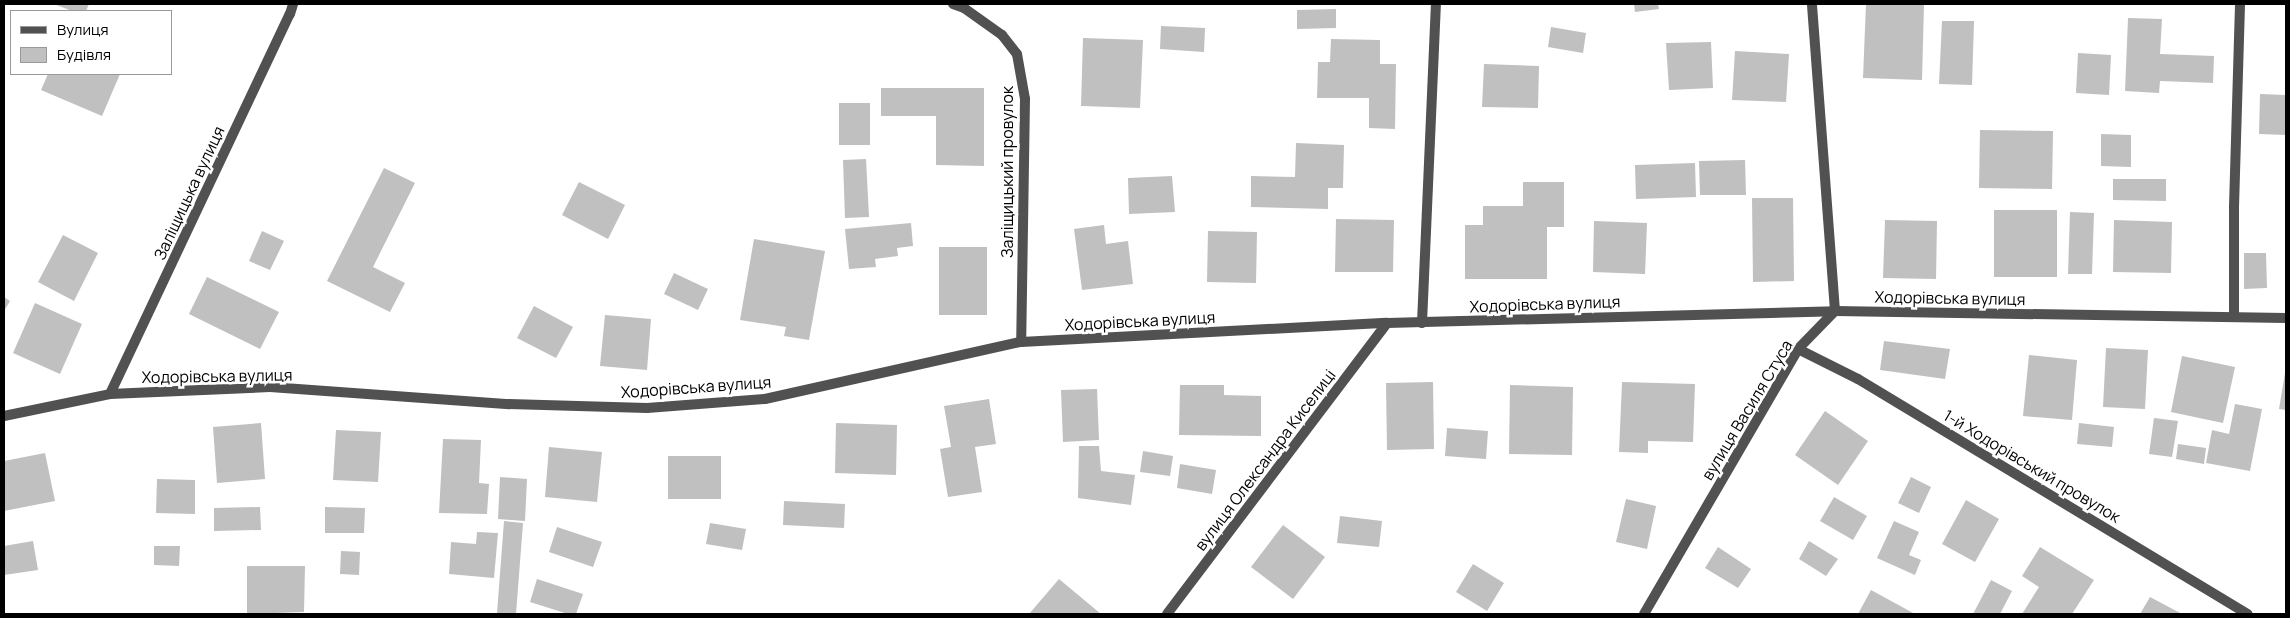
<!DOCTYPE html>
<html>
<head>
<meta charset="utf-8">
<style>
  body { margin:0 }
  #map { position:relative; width:2290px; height:618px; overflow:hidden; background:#fff; font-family:Manrope,sans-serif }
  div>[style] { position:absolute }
  .building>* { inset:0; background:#c0c0c0 }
  .service>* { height:10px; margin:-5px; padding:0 5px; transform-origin:5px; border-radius:5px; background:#515151 }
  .minor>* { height:10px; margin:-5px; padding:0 5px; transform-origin:5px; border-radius:5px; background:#515151 }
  span { translate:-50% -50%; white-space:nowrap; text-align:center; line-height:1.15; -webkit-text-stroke:5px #fff; paint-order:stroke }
  .street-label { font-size:16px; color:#000 }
  .frame { position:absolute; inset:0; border:5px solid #000; pointer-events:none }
  .legend { position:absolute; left:10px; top:10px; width:162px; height:65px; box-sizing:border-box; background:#fff; border:1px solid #999; margin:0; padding:6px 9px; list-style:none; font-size:15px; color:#000 }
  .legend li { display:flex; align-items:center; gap:10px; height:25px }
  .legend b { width:25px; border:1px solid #999 }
</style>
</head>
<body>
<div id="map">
  <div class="building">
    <div style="clip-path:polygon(54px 4px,89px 4px,86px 11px,72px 11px)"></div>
    <div style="clip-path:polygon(1634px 4px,1658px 4px,1659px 9px,1635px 12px)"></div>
    <div style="clip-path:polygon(1866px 4px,1924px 4px,1922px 80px,1863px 78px)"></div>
    <div style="clip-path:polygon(1336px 9px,1336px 28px,1297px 29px,1297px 10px)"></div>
    <div style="clip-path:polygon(2128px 18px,2162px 19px,2160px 54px,2214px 56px,2213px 83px,2160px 81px,2159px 93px,2125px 91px)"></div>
    <div style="clip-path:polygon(1942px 21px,1974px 21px,1972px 85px,1939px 84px)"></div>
    <div style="clip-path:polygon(1161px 26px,1205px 28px,1204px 52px,1160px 49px)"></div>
    <div style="clip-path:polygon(1551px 27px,1586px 33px,1583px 53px,1548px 47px)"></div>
    <div style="clip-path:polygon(1083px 38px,1143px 40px,1140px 108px,1081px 106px)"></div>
    <div style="clip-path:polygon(1331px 39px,1380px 40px,1380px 64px,1396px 64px,1395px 129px,1369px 128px,1369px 98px,1317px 98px,1318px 62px,1330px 62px)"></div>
    <div style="clip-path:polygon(1711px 42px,1713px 88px,1669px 90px,1666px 43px)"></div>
    <div style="clip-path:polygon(1735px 51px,1789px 54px,1786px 102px,1732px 100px)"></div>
    <div style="clip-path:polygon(2078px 53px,2111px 55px,2109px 95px,2076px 93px)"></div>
    <div style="clip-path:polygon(1484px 64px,1539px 66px,1538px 108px,1482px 107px)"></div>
    <div style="clip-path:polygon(48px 74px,120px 74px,102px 116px,41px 90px)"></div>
    <div style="clip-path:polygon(881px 88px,984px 88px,984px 166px,936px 165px,936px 116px,881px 116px)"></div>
    <div style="clip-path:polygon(2260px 94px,2286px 95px,2286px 135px,2259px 134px)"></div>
    <div style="clip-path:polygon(839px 103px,870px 103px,870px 145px,839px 145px)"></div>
    <div style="clip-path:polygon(1980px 130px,2053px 131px,2052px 189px,1979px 188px)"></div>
    <div style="clip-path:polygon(2101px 134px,2131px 135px,2131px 167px,2101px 166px)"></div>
    <div style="clip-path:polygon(1296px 143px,1344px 145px,1343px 188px,1328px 188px,1328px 209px,1251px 207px,1251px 176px,1295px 177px)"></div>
    <div style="clip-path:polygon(866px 159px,869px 217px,845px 218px,843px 160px)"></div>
    <div style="clip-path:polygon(1745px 160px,1746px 195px,1700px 195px,1699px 161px)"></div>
    <div style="clip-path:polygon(1695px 163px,1696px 197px,1636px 199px,1635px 165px)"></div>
    <div style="clip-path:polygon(384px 168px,415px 183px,373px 267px,405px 283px,390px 312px,327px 281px)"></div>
    <div style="clip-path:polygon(1172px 176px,1175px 212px,1129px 214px,1128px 178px)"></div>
    <div style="clip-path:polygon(2113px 179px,2166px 179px,2166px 201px,2113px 200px)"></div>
    <div style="clip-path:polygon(579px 182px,625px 205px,608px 239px,562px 215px)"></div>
    <div style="clip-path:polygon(1523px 182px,1564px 182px,1564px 227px,1547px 227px,1547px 279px,1465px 279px,1465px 225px,1483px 225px,1483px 206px,1523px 206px)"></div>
    <div style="clip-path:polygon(1752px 198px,1793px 198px,1794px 281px,1753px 282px)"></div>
    <div style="clip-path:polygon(1994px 210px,2057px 210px,2057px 277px,1994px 277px)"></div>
    <div style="clip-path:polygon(2070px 212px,2094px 213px,2092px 274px,2068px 274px)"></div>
    <div style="clip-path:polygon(1336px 219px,1394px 220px,1393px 272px,1335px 272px)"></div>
    <div style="clip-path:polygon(1885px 220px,1937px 221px,1936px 279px,1883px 278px)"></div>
    <div style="clip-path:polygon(2114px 220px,2172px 222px,2171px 273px,2113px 272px)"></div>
    <div style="clip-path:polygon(1594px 221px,1647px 223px,1645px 274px,1593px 272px)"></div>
    <div style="clip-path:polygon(911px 223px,913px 246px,897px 248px,898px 256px,875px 259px,876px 267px,849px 269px,845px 229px)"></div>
    <div style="clip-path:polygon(1104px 225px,1106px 244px,1128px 241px,1133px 284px,1082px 290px,1074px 229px)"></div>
    <div style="clip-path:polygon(262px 231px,284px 241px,270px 270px,249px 261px)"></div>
    <div style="clip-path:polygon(1208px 231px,1257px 232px,1256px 283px,1207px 282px)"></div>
    <div style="clip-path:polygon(63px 235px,98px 253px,74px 301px,38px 282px)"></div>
    <div style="clip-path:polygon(754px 239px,825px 251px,809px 340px,784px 336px,786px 327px,740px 320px)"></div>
    <div style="clip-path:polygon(939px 247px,987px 247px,987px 315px,939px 315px)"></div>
    <div style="clip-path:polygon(2244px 253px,2266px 253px,2267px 288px,2244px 289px)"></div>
    <div style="clip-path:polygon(674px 273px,708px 289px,698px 310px,664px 294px)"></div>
    <div style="clip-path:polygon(207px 277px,279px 312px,260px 349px,189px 314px)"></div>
    <div style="clip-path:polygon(4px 297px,10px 301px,4px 311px)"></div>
    <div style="clip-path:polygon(35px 303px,82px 324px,60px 374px,13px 353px)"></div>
    <div style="clip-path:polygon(534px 306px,573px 327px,556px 358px,517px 338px)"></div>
    <div style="clip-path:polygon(605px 315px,651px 319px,647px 370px,600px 366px)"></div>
    <div style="clip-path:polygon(1884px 341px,1950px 349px,1945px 379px,1880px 370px)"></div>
    <div style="clip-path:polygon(2106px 348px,2148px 350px,2145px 409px,2103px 407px)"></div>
    <div style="clip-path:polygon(2029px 355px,2077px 360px,2072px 420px,2023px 416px)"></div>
    <div style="clip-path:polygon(2182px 356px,2235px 367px,2223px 423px,2171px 412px)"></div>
    <div style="clip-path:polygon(2285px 373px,2286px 373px,2286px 410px,2279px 409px)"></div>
    <div style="clip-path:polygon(1433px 382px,1434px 449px,1387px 450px,1386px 383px)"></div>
    <div style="clip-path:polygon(1622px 382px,1695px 384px,1693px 442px,1648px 441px,1648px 453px,1619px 452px)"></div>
    <div style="clip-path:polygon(1180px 385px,1224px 385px,1224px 395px,1261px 396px,1261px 436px,1179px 435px)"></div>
    <div style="clip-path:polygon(1510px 385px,1573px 387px,1572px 455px,1509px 454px)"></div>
    <div style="clip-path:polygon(1097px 389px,1099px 440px,1063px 442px,1061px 390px)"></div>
    <div style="clip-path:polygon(989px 399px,996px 444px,975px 447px,982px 492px,948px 497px,940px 449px,951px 447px,944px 406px)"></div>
    <div style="clip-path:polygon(2235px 404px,2262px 409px,2250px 471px,2206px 463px,2212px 430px,2229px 434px)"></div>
    <div style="clip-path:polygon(1825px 411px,1868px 441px,1838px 485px,1795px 455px)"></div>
    <div style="clip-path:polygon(2154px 418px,2178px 421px,2172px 457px,2149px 454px)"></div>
    <div style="clip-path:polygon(261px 423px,265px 479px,217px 483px,213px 427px)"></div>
    <div style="clip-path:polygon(836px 423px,897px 425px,896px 475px,835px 473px)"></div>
    <div style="clip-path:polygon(2079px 423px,2114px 427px,2112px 447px,2077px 444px)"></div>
    <div style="clip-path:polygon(1447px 428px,1488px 431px,1486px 459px,1445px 456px)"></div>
    <div style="clip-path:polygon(336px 430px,381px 432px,378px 482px,333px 480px)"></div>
    <div style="clip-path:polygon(443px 439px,481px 440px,479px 483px,489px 484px,487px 514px,439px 513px)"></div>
    <div style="clip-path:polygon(2178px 444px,2206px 448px,2204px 464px,2176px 459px)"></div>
    <div style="clip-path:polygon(1079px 446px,1099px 446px,1101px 471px,1135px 475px,1131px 505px,1078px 498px)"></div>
    <div style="clip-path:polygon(549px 447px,602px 452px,597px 502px,545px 497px)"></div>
    <div style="clip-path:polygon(1143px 451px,1173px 456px,1170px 476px,1140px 472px)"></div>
    <div style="clip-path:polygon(45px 453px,55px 501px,4px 511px,4px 461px)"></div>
    <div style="clip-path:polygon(668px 456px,721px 456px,721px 499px,668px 499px)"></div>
    <div style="clip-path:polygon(1180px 464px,1216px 470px,1212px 494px,1177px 488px)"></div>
    <div style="clip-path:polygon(500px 477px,527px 479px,525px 521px,498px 519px)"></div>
    <div style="clip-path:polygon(1911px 477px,1931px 487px,1919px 513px,1898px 503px)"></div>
    <div style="clip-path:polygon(157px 479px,195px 480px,195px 514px,156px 513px)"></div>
    <div style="clip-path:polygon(1834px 497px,1867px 516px,1853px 540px,1820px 521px)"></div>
    <div style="clip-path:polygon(1626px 499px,1656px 506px,1647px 549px,1616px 542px)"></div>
    <div style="clip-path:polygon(1966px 500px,1999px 519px,1975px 562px,1942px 544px)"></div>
    <div style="clip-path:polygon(784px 501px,845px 504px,844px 528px,783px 525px)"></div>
    <div style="clip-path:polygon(260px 507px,261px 530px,214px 531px,214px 508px)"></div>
    <div style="clip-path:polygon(325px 507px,365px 508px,364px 533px,325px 533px)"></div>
    <div style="clip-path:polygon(1340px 516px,1382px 521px,1379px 547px,1337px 543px)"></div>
    <div style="clip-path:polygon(504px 521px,523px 523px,516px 614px,497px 613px)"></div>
    <div style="clip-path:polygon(1894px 521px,1919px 532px,1909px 555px,1921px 560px,1915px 575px,1877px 558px)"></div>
    <div style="clip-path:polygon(710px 523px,746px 529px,742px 550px,706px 544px)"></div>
    <div style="clip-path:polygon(1283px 525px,1325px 557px,1293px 599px,1251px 567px)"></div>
    <div style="clip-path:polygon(557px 527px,602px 542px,593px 567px,549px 552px)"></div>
    <div style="clip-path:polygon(477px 532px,498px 533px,494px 578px,449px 574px,451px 542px,476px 544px)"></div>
    <div style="clip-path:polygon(33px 541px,38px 570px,4px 575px,4px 546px)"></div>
    <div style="clip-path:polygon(1809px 541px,1838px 559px,1826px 576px,1799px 559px)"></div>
    <div style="clip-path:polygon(154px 546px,180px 546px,179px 566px,154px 565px)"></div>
    <div style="clip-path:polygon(1718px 547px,1751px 569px,1738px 588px,1705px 568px)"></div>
    <div style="clip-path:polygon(2040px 547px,2094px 580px,2072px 614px,2022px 614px,2039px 587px,2022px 576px)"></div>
    <div style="clip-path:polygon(341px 551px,360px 552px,359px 575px,340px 574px)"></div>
    <div style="clip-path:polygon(1473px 564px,1504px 583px,1487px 611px,1456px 592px)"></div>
    <div style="clip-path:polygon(247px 566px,305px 566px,304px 612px,247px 614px)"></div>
    <div style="clip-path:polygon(537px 579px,583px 594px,576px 614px,568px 614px,530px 602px)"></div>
    <div style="clip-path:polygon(1059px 579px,1101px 614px,1029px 614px)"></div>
    <div style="clip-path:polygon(1991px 580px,2012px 591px,2000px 614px,1973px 614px)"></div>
    <div style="clip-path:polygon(1871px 590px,1915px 614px,1858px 614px)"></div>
    <div style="clip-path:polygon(2150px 597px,2182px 614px,2140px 614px)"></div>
  </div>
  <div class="service">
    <div style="left:2234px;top:317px;width:110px;rotate:-90deg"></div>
    <div style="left:2234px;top:207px;width:203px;rotate:-88.3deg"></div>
  </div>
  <div class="minor">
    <div style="left:953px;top:4px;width:12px;rotate:20deg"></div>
    <div style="left:964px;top:8px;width:47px;rotate:35.4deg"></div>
    <div style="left:1002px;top:35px;width:24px;rotate:52deg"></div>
    <div style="left:1017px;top:54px;width:46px;rotate:79.9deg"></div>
    <div style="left:1025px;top:99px;width:243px;rotate:90.9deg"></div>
    <div style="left:1422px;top:323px;width:319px;rotate:-87.5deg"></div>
    <div style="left:1798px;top:349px;width:67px;rotate:26.6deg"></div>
    <div style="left:1858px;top:379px;width:455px;rotate:31.1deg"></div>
    <div style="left:110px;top:394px;width:420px;rotate:-64.7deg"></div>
    <div style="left:290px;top:14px;width:10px;rotate:-73deg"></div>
    <div style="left:4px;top:416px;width:108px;rotate:-11.7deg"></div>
    <div style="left:110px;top:394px;width:160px;rotate:-2.5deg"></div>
    <div style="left:270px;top:387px;width:240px;rotate:4.1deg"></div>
    <div style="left:509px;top:404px;width:138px;rotate:1.7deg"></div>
    <div style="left:647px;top:408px;width:118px;rotate:-4.4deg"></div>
    <div style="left:765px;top:399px;width:262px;rotate:-12.6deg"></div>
    <div style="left:1021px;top:342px;width:366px;rotate:-3deg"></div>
    <div style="left:1387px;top:323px;width:448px;rotate:-1.5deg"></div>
    <div style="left:1835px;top:311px;width:451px;rotate:0.9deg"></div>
    <div style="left:1167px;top:614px;width:365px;rotate:-52.9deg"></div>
    <div style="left:1644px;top:614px;width:306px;rotate:-59.8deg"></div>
    <div style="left:1798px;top:349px;width:53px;rotate:-45.8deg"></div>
    <div style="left:1835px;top:311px;width:308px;rotate:-94.3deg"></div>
  </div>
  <div class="street-label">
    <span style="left:1007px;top:172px;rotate:-90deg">Заліщицький провулок</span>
    <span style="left:189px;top:193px;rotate:-65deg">Заліщицька вулиця</span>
    <span style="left:1950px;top:298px;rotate:1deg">Ходорівська вулиця</span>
    <span style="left:1545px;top:304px;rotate:-2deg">Ходорівська вулиця</span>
    <span style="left:1140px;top:321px;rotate:-3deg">Ходорівська вулиця</span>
    <span style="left:217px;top:376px;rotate:-1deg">Ходорівська вулиця</span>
    <span style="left:696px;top:387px;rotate:-4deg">Ходорівська вулиця</span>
    <span style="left:1747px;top:410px;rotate:-59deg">вулиця Василя Стуса</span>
    <span style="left:1265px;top:460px;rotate:-53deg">вулиця Олександра Киселиці</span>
    <span style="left:2032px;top:466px;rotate:31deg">1-й Ходорівський провулок</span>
  </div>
  <div class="frame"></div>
  <ul class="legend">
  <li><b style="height:6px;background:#515151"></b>Вулиця</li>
  <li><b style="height:14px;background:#c0c0c0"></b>Будівля</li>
  </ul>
</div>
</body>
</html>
